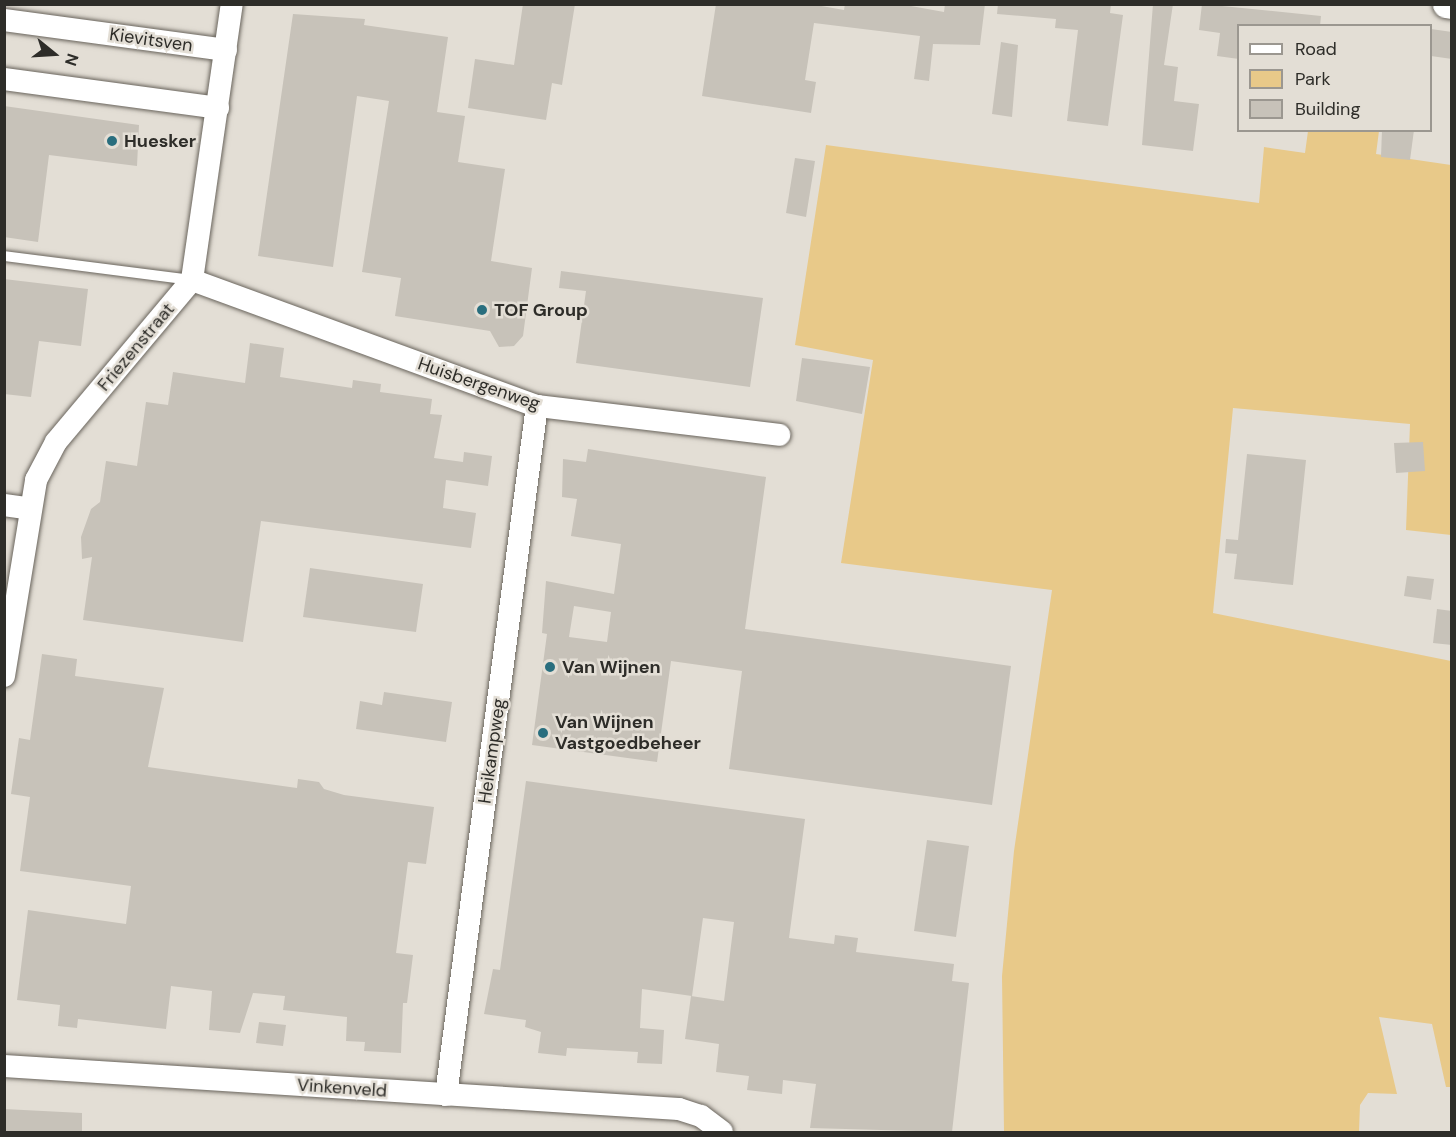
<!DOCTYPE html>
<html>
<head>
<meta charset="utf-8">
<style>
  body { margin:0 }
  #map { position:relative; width:1456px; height:1137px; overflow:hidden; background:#e3ded5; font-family:"DM Sans",sans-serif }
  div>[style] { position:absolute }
  .green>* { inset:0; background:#e8c989 }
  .building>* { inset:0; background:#c7c2b9 }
  .roads { filter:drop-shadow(0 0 2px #69645c) drop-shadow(0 0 2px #69645c) }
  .service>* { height:10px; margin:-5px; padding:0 5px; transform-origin:5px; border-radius:5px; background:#fff }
  .minor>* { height:22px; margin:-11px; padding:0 11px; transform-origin:11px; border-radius:11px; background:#fff }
  .tertiary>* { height:27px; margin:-13.5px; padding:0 13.5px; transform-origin:13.5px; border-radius:13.5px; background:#fff }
  .dots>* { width:16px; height:16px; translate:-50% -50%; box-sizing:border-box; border:3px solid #e3ded5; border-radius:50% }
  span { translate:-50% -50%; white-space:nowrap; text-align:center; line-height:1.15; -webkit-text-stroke:5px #e3ded5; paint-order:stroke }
  .street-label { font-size:18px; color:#2e2d29 }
  .poi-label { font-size:18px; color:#2e2d29; font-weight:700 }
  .left { translate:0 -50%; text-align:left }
  .frame { position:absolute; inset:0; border:6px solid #2e2d29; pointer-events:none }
  .legend { position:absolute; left:1237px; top:24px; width:195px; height:108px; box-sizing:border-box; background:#e3ded5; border:2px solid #9b9790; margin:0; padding:8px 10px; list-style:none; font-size:18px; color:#2e2d29 }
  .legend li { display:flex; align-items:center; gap:12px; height:30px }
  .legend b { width:30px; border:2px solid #9b9790 }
  .north { position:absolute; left:24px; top:24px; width:60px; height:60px; -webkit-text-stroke:4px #e3ded5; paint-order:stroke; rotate:108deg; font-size:16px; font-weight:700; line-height:24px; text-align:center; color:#2e2d29 }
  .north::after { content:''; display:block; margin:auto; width:21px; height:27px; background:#2e2d29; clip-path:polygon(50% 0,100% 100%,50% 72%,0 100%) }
</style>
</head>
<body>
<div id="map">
  <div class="green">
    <div style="clip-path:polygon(1308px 131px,1379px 131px,1376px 154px,1451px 165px,1451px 535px,1406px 530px,1410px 424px,1233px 408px,1213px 613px,1451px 661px,1451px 1087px,1446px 1087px,1432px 1024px,1379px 1017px,1397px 1094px,1368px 1093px,1360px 1105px,1359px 1132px,1004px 1132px,1002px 976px,1014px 851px,1052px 590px,841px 563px,873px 360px,795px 345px,826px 145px,1259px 203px,1264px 147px,1305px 153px)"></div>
  </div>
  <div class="building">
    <div style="clip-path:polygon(523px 4px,575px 4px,562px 85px,552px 83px,546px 120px,468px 108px,475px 59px,514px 65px)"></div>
    <div style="clip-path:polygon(716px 4px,810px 4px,844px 10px,845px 4px,900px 4px,944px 12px,945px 4px,985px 4px,980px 45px,933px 44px,929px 81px,914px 79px,920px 36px,814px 23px,805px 80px,816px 82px,811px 113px,702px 96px)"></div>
    <div style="clip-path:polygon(998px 4px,1111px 4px,1110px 13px,1123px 15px,1108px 126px,1067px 121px,1078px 30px,1055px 28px,1056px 19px,997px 14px)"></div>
    <div style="clip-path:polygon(1153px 4px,1173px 4px,1164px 65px,1178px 67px,1174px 101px,1199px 104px,1193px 151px,1142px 145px)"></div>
    <div style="clip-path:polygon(1202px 4px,1321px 16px,1320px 26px,1239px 26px,1239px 59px,1217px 56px,1220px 33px,1199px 30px)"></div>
    <div style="clip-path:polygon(293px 14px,365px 19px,364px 25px,448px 37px,437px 112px,465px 116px,458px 162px,505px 169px,491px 261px,532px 268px,523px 336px,514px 346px,499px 347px,490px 331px,395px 316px,401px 278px,362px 272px,389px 101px,357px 96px,333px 267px,258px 256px)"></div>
    <div style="clip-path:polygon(1431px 29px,1452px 32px,1452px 59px,1431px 56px)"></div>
    <div style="clip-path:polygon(1001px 42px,1018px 45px,1012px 117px,992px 114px)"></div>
    <div style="clip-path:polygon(4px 106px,139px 125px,137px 166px,49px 155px,38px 242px,4px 237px)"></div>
    <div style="clip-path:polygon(1382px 130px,1414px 130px,1410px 160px,1381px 157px)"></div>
    <div style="clip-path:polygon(795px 158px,815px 161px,806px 217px,786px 213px)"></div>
    <div style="clip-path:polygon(561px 271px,763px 298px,750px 387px,576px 363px,586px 291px,559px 288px)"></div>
    <div style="clip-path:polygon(4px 279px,88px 289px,81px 346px,39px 341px,31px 397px,4px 394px)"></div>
    <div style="clip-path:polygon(250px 343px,284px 348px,280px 377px,352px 388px,353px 380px,381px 384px,380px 392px,432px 399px,430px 414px,442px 415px,434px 458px,463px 462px,464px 452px,492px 456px,488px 486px,446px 480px,443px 508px,476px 513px,471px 548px,261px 521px,243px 642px,83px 620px,92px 557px,82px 559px,81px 537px,91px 509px,100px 502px,106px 461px,137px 466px,146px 402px,168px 405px,173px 372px,245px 383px)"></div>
    <div style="clip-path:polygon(802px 358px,870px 367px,862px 414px,796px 401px)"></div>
    <div style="clip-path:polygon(1423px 442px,1425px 471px,1396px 473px,1394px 443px)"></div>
    <div style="clip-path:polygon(evenodd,588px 449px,766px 477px,745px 629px,1011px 666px,992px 805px,729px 769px,742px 671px,671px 661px,657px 762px,532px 745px,547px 634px,542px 633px,546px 581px,614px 594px,621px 544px,571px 536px,577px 499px,562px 497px,563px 459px,586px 462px,588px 449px,574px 606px,611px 612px,607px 642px,569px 637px,574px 606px)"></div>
    <div style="clip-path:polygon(1247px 454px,1306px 460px,1293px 585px,1234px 579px,1237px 554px,1225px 553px,1226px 539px,1238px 540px)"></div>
    <div style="clip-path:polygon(310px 568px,423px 584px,416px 632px,303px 617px)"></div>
    <div style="clip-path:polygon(1407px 576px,1434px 579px,1431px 600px,1404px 596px)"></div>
    <div style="clip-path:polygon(1437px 609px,1452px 611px,1452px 645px,1433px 643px)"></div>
    <div style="clip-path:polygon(42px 654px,77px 659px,75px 676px,164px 688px,148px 767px,297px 788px,298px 779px,319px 782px,324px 789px,344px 795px,434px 807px,426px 864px,408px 862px,396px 953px,413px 955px,407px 1003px,403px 1003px,401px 1053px,364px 1051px,365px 1042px,346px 1041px,347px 1017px,283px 1010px,285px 996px,253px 993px,240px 1033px,209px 1030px,212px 991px,171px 986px,166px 1029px,78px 1019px,77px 1028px,58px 1026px,60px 1005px,17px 1000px,28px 910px,126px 924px,131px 886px,20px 871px,30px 797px,11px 794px,19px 738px,30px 740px)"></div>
    <div style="clip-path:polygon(384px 692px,452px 702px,446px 742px,356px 729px,360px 701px,382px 705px)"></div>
    <div style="clip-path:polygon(526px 781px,805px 819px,789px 938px,834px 944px,835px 935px,858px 938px,856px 952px,954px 964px,952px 981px,969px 983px,952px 1132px,810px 1128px,816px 1084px,783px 1080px,782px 1094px,747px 1090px,749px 1076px,716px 1072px,719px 1044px,685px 1039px,691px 996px,724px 1001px,734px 922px,703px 918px,692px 996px,642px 989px,640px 1028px,664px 1030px,662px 1064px,637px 1063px,638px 1052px,567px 1048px,566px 1056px,538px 1053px,541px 1032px,525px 1027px,526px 1020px,484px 1014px,493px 969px,500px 970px)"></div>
    <div style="clip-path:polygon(927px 840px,969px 846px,956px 937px,914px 931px)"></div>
    <div style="clip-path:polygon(259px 1022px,286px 1025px,283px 1046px,256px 1043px)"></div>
    <div style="clip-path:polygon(4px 1109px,82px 1113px,82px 1132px,4px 1132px)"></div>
  </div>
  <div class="roads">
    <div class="service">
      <div style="left:4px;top:256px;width:190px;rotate:7.3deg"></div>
    </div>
    <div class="minor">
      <div style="left:4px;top:20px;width:224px;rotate:7.7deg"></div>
      <div style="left:4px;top:79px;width:216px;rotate:7.7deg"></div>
      <div style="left:192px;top:280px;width:367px;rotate:20.1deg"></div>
      <div style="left:537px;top:406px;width:244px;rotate:6.8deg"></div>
      <div style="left:4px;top:505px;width:27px;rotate:8deg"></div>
      <div style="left:4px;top:676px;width:199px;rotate:-80.7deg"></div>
      <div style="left:36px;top:480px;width:43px;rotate:-62.2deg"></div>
      <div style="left:56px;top:442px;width:212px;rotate:-50deg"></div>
      <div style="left:192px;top:280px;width:279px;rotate:-81.8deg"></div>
      <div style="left:4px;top:1066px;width:676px;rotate:3.65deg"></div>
      <div style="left:679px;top:1109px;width:23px;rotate:18deg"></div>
      <div style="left:701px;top:1116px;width:26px;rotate:37deg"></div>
      <div style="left:446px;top:1095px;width:695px;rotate:-82.48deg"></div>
    </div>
    <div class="tertiary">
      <div style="left:1446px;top:4px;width:6px;rotate:9deg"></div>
    </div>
  </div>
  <div class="dots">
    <div style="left:112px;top:141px;background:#296e7e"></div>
    <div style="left:482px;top:310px;background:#296e7e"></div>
    <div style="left:550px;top:667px;background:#296e7e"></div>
    <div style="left:543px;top:733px;background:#296e7e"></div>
  </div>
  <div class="street-label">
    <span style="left:151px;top:40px;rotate:8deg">Kievitsven</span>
    <span style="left:136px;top:347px;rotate:-50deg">Friezenstraat</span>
    <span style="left:479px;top:384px;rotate:19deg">Huisbergenweg</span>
    <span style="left:492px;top:751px;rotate:-82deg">Heikampweg</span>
    <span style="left:342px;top:1088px;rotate:4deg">Vinkenveld</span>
  </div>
  <div class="poi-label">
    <span class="left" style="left:124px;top:141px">Huesker</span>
    <span class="left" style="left:494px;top:310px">TOF Group</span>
    <span class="left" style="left:562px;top:667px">Van Wijnen</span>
    <span class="left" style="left:555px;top:733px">Van Wijnen<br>Vastgoedbeheer</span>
  </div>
  <div class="frame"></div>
  <ul class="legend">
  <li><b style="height:8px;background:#fff"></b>Road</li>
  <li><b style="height:16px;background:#e8c989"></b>Park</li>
  <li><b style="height:16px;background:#c7c2b9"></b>Building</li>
  </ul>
  <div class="north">N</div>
</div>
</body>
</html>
